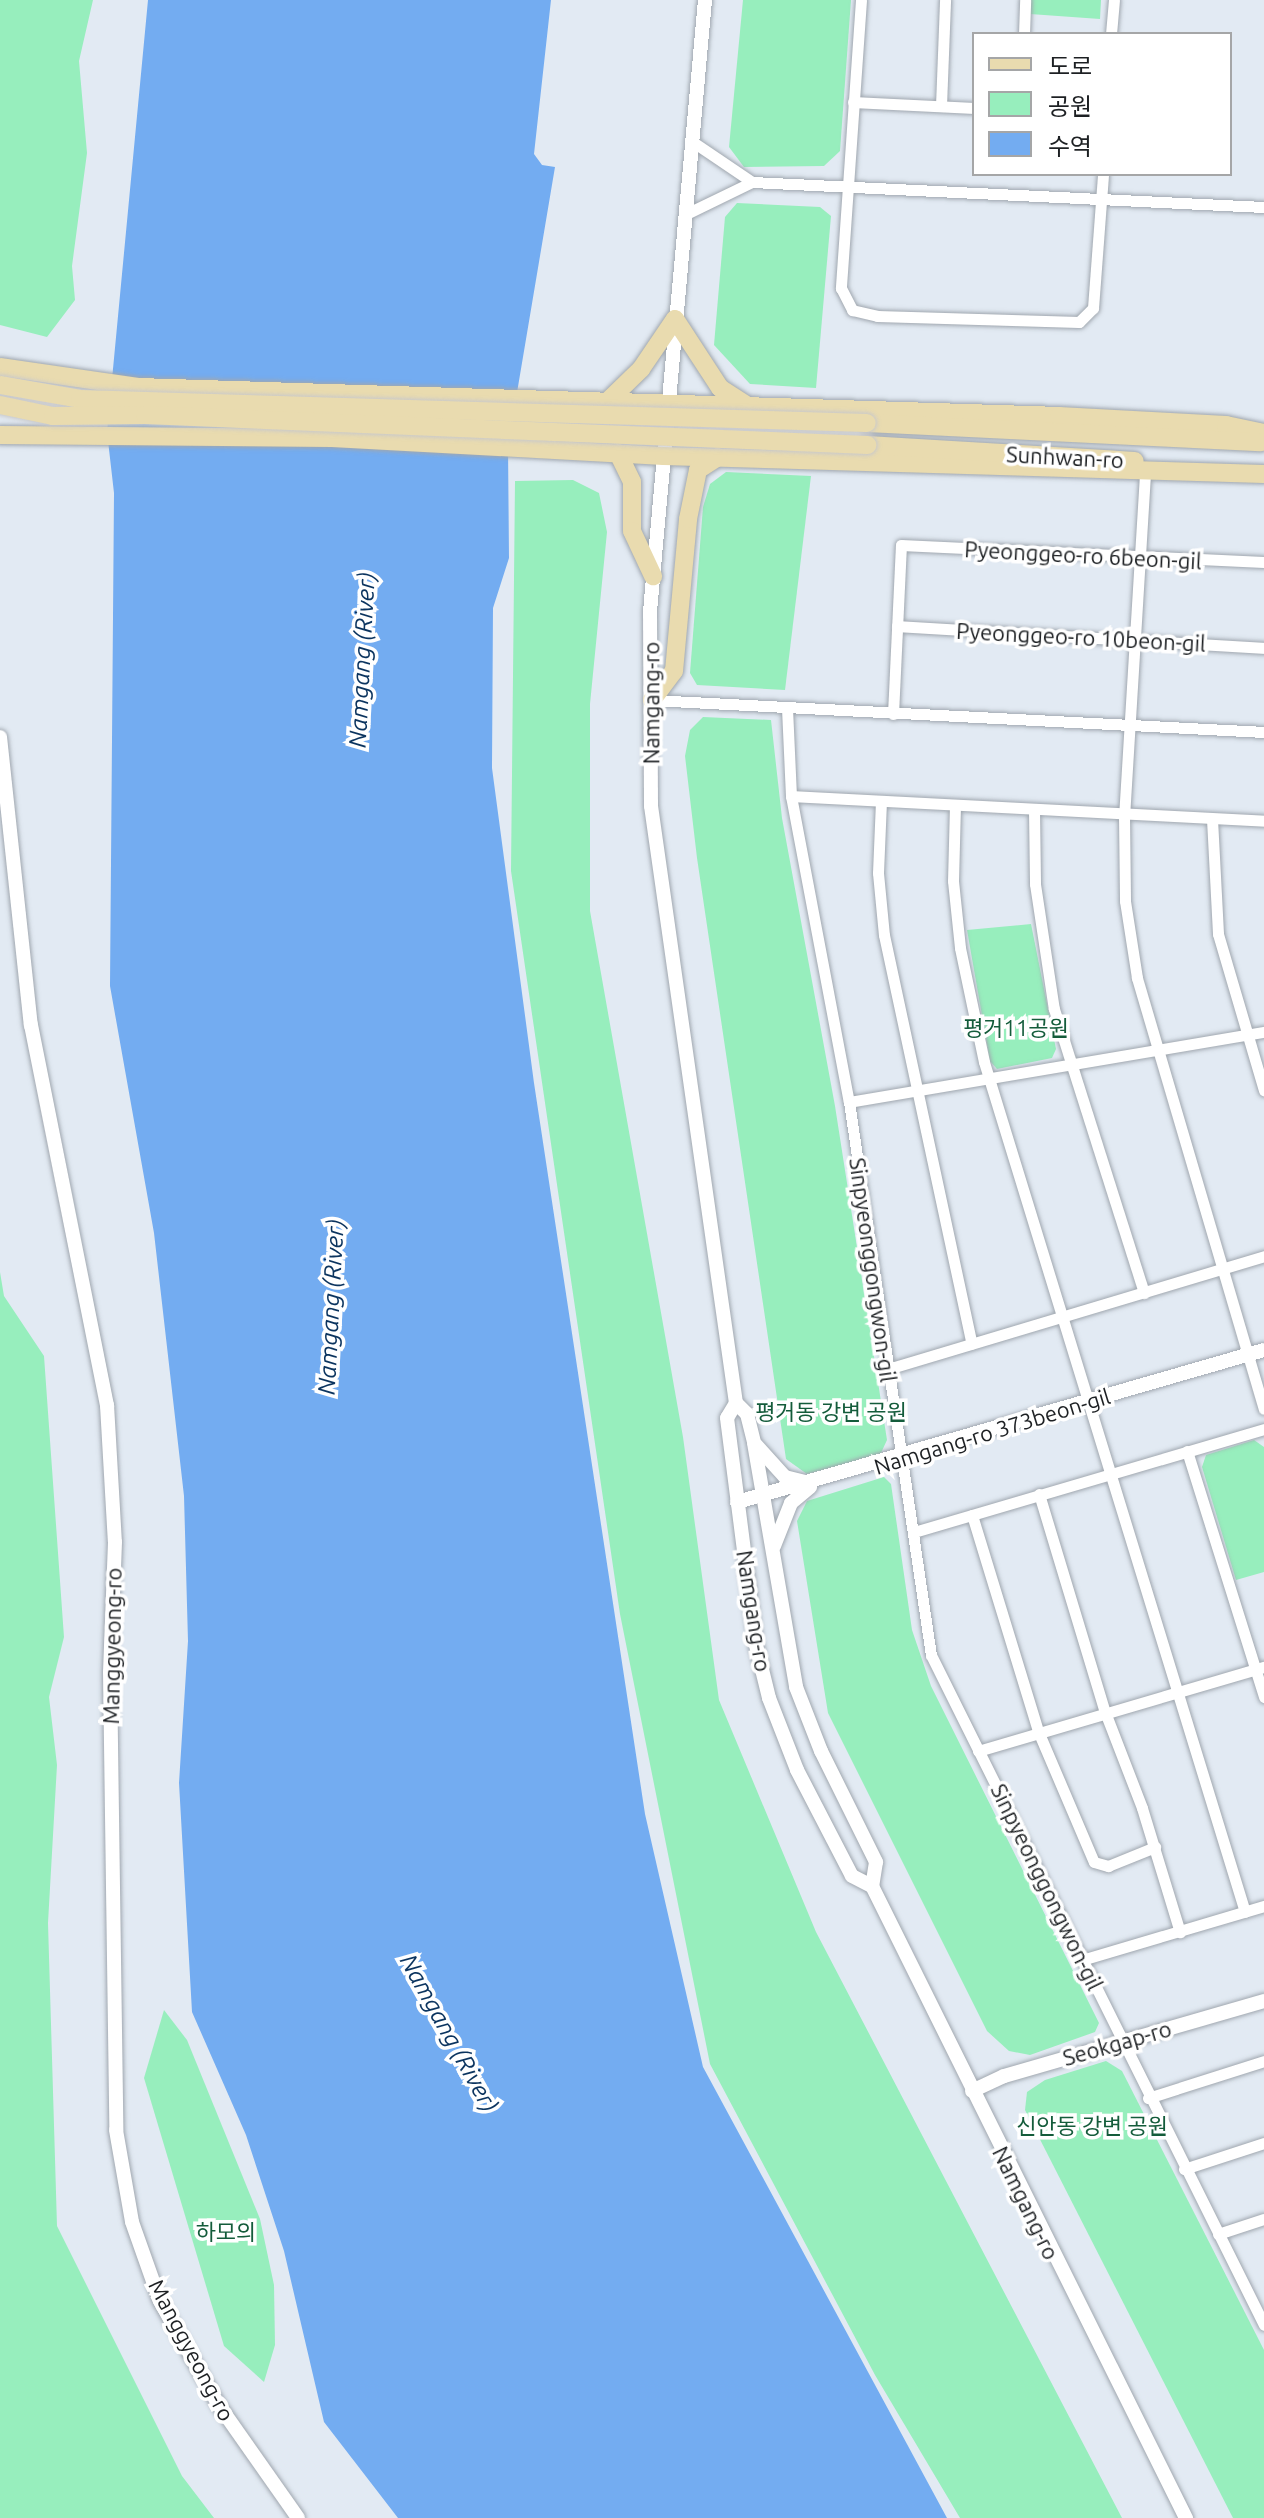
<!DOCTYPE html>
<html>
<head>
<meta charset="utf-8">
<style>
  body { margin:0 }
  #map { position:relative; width:1264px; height:2518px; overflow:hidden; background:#e2eaf3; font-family:Ubuntu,"Noto Sans KR",sans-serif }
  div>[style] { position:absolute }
  .green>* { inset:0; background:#97eebd }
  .water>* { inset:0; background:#73acf1 }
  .roads { filter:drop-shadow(0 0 2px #a0a7af) drop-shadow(0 0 2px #a0a7af) }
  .minor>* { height:11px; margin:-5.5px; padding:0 5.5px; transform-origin:5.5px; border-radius:5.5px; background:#fff }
  .tertiary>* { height:14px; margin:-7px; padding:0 7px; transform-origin:7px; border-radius:7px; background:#fff }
  .primary>* { height:18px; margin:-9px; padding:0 9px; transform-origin:9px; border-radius:9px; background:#e9dbaf }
  .bridges { filter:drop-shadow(0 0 2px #c9c9ca) drop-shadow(0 0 2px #c9c9ca) }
  .primary-bridge>* { height:18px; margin:-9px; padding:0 9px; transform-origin:9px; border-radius:9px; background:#e9dbaf }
  span { translate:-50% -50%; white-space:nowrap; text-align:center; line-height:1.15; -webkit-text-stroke:7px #fff; paint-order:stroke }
  .street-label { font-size:22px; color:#1d2023 }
  .park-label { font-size:22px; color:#145c3b }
  .water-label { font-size:24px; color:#0b345f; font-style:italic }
  .legend { position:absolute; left:972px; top:32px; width:260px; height:144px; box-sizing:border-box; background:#fff; border:2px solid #a5a6a7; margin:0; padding:10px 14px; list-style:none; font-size:24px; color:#1d2023 }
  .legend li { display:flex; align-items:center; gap:16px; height:40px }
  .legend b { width:40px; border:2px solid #a5a6a7 }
</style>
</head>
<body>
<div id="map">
  <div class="green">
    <div style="clip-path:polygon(0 0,93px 0,79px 61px,87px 153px,72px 266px,75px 300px,47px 337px,0 325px)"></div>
    <div style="clip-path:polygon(743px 0,851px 0,840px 151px,824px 166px,744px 167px,729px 147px)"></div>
    <div style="clip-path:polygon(1031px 0,1101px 0,1100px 19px,1030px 14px)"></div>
    <div style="clip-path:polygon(737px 203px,820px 207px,831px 216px,816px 388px,750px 384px,714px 345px,725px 217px)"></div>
    <div style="clip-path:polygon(726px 472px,811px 476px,785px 690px,697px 685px,690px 673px,703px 507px,710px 484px)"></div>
    <div style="clip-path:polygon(573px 480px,599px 493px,607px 532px,590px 704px,590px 911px,683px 1437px,719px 1700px,816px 1932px,1122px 2518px,960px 2518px,875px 2375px,710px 2064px,620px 1614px,511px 871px,515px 481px)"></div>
    <div style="clip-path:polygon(703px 717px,771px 720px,782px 818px,835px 1106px,887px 1440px,880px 1455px,807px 1474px,786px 1459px,697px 858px,685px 756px,690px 730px)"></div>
    <div style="clip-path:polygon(1031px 924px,1056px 1049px,1052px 1058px,997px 1069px,990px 1061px,967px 930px)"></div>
    <div style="clip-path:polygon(0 1272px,4px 1296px,44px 1356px,64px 1637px,49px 1697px,57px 1765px,48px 1923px,57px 2226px,182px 2476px,214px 2518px,0 2518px)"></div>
    <div style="clip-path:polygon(1254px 1440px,1264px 1447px,1264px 1572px,1236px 1580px,1202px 1467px,1206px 1455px)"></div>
    <div style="clip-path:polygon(884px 1477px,891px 1484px,912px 1630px,931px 1686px,1099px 2023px,1095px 2032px,1030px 2055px,1009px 2051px,987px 2031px,828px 1713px,797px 1521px,807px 1501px)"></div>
    <div style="clip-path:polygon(164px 2010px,187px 2040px,260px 2219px,274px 2285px,275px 2345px,264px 2382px,224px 2346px,144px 2078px)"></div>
    <div style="clip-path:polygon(1106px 2061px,1122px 2071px,1264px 2350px,1264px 2518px,1233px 2518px,1025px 2110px,1027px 2092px,1045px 2080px)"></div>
  </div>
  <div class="water">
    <div style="clip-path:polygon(148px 0,551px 0,534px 154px,542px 165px,555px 167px,508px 446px,509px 558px,493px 608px,492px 768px,534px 1083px,645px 1814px,703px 2067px,947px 2518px,398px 2518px,324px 2422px,284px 2251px,246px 2135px,192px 2012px,179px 1783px,188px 1641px,184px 1496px,154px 1233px,110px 986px,114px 493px,107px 432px)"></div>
  </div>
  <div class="roads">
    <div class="minor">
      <div style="left:861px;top:0;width:289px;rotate:94deg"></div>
      <div style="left:841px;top:288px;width:25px;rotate:63deg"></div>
      <div style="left:852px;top:310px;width:26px;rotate:13deg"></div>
      <div style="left:877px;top:316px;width:202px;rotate:1.7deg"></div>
      <div style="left:1079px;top:322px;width:20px;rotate:-45deg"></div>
      <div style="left:1093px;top:308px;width:134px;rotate:-85.7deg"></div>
      <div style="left:1024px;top:34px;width:34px;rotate:-88deg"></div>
      <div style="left:1111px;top:34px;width:34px;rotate:-85deg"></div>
      <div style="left:853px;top:102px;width:121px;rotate:2.8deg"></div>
      <div style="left:941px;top:106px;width:106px;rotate:-87.8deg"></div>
      <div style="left:693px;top:142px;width:71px;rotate:34.1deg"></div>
      <div style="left:686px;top:214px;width:73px;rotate:-25.9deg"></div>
      <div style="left:752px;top:182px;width:513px;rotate:2.8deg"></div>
      <div style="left:1145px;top:474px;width:343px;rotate:93.5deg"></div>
      <div style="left:1124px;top:816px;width:85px;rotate:89.3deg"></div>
      <div style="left:1125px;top:901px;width:78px;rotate:81.1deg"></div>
      <div style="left:1137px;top:978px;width:449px;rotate:73.6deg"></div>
      <div style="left:897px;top:626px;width:368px;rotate:3.4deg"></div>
      <div style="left:652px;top:700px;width:613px;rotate:2.99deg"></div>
      <div style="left:787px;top:708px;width:88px;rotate:87.4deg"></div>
      <div style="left:791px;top:796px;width:311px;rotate:79.3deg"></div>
      <div style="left:849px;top:1102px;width:559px;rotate:81.57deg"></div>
      <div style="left:931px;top:1655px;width:748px;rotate:63.57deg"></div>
      <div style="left:893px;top:714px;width:169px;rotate:-87.3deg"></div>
      <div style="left:901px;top:545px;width:363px;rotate:2.7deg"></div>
      <div style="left:791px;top:796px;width:474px;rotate:3deg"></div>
      <div style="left:881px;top:801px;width:72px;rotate:92.4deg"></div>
      <div style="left:878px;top:873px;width:62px;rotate:84.5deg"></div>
      <div style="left:884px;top:935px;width:418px;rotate:77.9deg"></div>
      <div style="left:955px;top:805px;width:76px;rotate:91.5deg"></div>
      <div style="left:953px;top:881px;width:67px;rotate:84deg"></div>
      <div style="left:960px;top:948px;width:116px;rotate:78.1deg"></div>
      <div style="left:984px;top:1062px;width:889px;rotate:72.93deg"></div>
      <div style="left:1034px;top:810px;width:74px;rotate:89.2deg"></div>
      <div style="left:1035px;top:884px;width:126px;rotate:81.4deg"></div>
      <div style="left:1054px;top:1009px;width:298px;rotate:72.4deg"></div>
      <div style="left:1212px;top:819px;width:115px;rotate:87deg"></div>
      <div style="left:1218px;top:934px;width:163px;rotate:73.6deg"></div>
      <div style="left:849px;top:1102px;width:421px;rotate:-9.6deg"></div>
      <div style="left:888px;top:1369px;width:393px;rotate:-16.7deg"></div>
      <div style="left:1187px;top:1451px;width:258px;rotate:72.6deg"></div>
      <div style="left:1039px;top:1494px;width:228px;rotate:73.2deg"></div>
      <div style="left:1105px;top:1712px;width:103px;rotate:68.9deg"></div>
      <div style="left:1142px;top:1808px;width:130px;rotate:73deg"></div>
      <div style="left:972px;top:1515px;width:226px;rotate:73deg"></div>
      <div style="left:1038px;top:1731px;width:142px;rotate:66.9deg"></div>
      <div style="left:1094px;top:1862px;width:15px;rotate:16deg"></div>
      <div style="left:1108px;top:1866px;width:51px;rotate:-22deg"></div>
      <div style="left:914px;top:1532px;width:365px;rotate:-16.4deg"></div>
      <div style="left:978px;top:1751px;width:298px;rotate:-16.4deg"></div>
      <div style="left:1085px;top:1959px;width:187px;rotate:-16.5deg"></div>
      <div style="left:1148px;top:2098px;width:122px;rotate:-17.7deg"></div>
      <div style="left:1184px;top:2169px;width:84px;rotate:-18deg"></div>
      <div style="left:1218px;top:2234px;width:48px;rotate:-18.1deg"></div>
    </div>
    <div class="tertiary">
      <div style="left:705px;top:0;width:614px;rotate:95.14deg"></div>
      <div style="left:650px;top:612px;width:194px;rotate:89.7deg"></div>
      <div style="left:651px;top:806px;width:603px;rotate:81.9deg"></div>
      <div style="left:736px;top:1403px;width:16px;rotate:45deg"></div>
      <div style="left:747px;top:1414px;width:30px;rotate:76deg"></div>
      <div style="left:754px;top:1443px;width:248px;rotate:80.2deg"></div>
      <div style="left:796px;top:1687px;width:69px;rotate:68.7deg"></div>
      <div style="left:821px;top:1751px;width:124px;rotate:63.6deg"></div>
      <div style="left:876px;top:1862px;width:24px;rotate:99deg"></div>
      <div style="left:872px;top:1886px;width:706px;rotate:63.58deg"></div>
      <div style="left:0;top:737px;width:290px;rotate:83.9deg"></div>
      <div style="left:31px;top:1025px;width:388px;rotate:78.7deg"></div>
      <div style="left:107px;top:1405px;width:137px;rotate:86.7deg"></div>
      <div style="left:115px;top:1542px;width:130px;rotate:92.2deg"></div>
      <div style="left:110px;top:1672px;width:458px;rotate:89.2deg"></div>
      <div style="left:116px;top:2130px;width:93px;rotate:80.1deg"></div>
      <div style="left:132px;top:2222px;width:84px;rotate:70.5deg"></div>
      <div style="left:160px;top:2301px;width:118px;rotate:60.6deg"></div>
      <div style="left:218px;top:2404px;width:139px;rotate:54.9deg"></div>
      <div style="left:736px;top:1403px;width:17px;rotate:121deg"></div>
      <div style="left:727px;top:1418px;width:229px;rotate:82.7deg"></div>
      <div style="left:756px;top:1645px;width:55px;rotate:76.2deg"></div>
      <div style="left:769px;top:1698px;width:77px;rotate:68.7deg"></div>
      <div style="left:797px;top:1770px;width:119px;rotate:62.6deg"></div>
      <div style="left:852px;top:1876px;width:22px;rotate:27deg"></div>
      <div style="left:756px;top:1445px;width:43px;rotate:47.8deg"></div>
      <div style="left:785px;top:1477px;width:25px;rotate:14deg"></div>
      <div style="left:737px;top:1502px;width:548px;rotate:-16.09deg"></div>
      <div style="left:774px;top:1546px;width:46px;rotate:-68.4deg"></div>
      <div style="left:791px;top:1503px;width:25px;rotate:-40deg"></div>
      <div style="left:972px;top:2091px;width:35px;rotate:-25deg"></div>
      <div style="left:1004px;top:2076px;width:271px;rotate:-16.1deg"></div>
    </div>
    <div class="primary">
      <div style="left:0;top:367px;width:139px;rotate:8.2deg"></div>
      <div style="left:138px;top:387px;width:921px;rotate:1.8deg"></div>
      <div style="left:1059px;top:416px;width:167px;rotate:3.1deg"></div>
      <div style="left:1226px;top:425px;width:39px;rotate:12deg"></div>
      <div style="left:608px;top:401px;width:46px;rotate:-44.1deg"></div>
      <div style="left:641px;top:369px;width:60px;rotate:-55.8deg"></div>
      <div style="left:675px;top:319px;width:82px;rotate:56.9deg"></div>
      <div style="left:720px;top:388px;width:37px;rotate:33deg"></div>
      <div style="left:867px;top:423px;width:394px;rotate:2.8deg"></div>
      <div style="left:0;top:435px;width:332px;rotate:0.5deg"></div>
      <div style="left:332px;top:438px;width:332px;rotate:3.1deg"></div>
      <div style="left:664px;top:456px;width:600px;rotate:1.72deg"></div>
      <div style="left:867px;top:445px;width:268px;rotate:3.4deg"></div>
      <div style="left:618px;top:453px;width:32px;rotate:64deg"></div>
      <div style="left:632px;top:482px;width:49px;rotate:90deg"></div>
      <div style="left:632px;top:531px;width:50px;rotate:65deg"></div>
      <div style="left:652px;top:700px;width:36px;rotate:-53deg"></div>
      <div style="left:674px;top:671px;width:153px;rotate:-84.7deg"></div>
      <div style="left:688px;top:519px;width:50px;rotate:-78.5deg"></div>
      <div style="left:698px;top:470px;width:24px;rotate:-33deg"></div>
    </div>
  </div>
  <div class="bridges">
    <div class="primary-bridge">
      <div style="left:0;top:385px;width:81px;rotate:9.9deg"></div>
      <div style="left:80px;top:399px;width:787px;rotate:1.75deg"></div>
      <div style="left:0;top:405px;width:54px;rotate:11.7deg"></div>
      <div style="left:53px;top:416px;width:92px;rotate:-0.6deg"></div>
      <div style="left:145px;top:415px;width:723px;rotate:2.38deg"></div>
    </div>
  </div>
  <div class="street-label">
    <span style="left:1065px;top:457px;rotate:3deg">Sunhwan-ro</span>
    <span style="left:1083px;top:555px;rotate:3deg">Pyeonggeo-ro 6beon-gil</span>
    <span style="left:1081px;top:637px;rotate:3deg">Pyeonggeo-ro 10beon-gil</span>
    <span style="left:651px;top:703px;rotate:-90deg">Namgang-ro</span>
    <span style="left:873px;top:1270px;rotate:82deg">Sinpyeonggongwon-gil</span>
    <span style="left:992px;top:1431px;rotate:-17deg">Namgang-ro 373beon-gil</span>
    <span style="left:754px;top:1611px;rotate:81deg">Namgang-ro</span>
    <span style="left:112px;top:1646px;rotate:-89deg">Manggyeong-ro</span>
    <span style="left:1047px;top:1887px;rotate:64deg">Sinpyeonggongwon-gil</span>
    <span style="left:1117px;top:2043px;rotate:-16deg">Seokgap-ro</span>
    <span style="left:1026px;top:2203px;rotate:64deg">Namgang-ro</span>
    <span style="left:192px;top:2350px;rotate:62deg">Manggyeong-ro</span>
  </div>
  <div class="park-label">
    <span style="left:1016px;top:1028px">평거11공원</span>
    <span style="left:831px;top:1412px">평거동 강변 공원</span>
    <span style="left:1092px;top:2126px">신안동 강변 공원</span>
    <span style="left:226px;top:2232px">하모의</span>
  </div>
  <div class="water-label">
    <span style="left:362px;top:660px;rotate:-87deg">Namgang (River)</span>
    <span style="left:331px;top:1307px;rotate:-87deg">Namgang (River)</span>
    <span style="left:449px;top:2033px;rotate:61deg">Namgang (River)</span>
  </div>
  <ul class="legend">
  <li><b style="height:10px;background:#e9dbaf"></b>도로</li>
  <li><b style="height:22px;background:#97eebd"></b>공원</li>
  <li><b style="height:22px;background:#73acf1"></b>수역</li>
  </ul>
</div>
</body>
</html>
